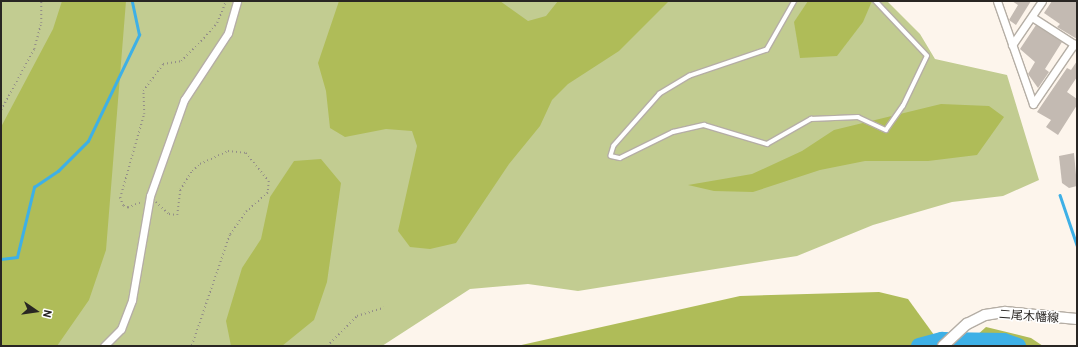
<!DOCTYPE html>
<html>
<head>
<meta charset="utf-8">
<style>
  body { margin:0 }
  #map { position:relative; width:1078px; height:347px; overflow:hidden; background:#fdf5ec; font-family:Barlow,"Noto Sans JP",sans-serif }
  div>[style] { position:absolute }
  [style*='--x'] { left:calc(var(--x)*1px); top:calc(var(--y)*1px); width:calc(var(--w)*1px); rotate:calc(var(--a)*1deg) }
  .green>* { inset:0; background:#c2cc91 }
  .forest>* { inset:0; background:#afbc58 }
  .stream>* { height:2.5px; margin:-1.25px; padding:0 1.25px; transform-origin:1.25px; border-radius:1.25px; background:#3eb0e6 }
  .river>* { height:16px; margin:-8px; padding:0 8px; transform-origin:8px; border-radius:8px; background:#3eb0e6 }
  .building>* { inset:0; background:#c3bab2 }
  .path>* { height:1.5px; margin-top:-0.75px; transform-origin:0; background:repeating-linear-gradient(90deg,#938e88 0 1px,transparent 0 4px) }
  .roads { filter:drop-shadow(1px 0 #b5aea5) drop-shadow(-1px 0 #b5aea5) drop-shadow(0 1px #b5aea5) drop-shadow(0 -1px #b5aea5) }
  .service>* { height:3.5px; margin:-1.75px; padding:0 1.75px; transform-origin:1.75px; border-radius:1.75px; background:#fff }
  .minor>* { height:7px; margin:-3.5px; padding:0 3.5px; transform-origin:3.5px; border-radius:3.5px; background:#fff }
  .secondary>* { height:10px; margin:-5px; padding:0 5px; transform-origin:5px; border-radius:5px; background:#fff }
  span { translate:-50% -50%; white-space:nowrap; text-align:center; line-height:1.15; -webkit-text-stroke:3px #fff; paint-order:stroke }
  .street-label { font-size:12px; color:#292623 }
  .frame { position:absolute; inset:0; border:2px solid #292623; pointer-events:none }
  .north { position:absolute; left:16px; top:291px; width:40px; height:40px; -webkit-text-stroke:3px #fff; paint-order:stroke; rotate:103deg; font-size:11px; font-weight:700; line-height:16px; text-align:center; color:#292623 }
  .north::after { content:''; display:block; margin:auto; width:14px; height:18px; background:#292623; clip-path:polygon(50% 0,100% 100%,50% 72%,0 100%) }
</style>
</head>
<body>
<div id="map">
  <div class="green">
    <i style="clip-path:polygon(1px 1px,887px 1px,920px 34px,935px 59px,1007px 75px,1039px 180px,1003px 196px,952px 202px,873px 225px,797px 256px,578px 291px,528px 284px,470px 289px,382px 346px,1px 346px)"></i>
  </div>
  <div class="forest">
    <i style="clip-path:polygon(62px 1px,126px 1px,106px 250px,89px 300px,57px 346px,1px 346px,1px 127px,53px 29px)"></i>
    <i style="clip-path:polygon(339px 1px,500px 1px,528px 21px,546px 16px,558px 1px,669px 1px,619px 51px,568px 84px,552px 100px,540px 126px,509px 164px,456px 243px,430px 249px,410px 247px,398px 231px,417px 146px,412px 131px,386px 129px,345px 137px,330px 128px,326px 91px,318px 63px)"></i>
    <i style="clip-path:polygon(808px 1px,872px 1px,863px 22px,837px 56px,800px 58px,794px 22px)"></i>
    <i style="clip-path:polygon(941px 104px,989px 106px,1004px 117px,977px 155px,928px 161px,865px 161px,820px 170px,753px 192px,714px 191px,688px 185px,752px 174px,802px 151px,834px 130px)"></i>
    <i style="clip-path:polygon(321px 159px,341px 183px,327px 282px,314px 320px,282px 346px,231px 346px,226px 321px,242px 268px,261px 239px,270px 197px,294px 161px)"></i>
    <i style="clip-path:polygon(879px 292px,908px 299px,942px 346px,517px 346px,740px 296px)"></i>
    <i style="clip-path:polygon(986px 327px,1031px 338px,1043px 346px,965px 346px)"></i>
  </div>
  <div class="stream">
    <i style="--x:1060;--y:195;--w:53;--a:71.2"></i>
    <i style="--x:1;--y:259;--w:16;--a:-7"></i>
    <i style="--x:17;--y:257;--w:72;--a:-76.3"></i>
    <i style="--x:34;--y:187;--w:29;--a:-34"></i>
    <i style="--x:58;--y:171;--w:42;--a:-45"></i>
    <i style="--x:88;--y:141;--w:118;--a:-64.3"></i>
    <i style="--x:139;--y:35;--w:35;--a:-102"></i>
  </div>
  <div class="river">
    <i style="--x:919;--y:346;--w:24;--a:-15"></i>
    <i style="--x:942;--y:340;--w:62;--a:0.9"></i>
    <i style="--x:1004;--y:341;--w:15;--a:20"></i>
  </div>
  <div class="building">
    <i style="clip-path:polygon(1012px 1px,1031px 1px,1016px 25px,1009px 20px,1018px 5px)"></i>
    <i style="clip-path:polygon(1052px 1px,1077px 1px,1077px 39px,1057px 27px,1060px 24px,1044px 13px)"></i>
    <i style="clip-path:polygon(1036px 25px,1062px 42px,1045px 69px,1049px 72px,1038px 88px,1028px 74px,1035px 62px,1020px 49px)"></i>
    <i style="clip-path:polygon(1077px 61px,1077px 77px,1067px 92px,1077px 99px,1077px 105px,1058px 135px,1046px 127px,1051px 120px,1037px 112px,1067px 68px,1071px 70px)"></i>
    <i style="clip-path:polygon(1074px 153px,1077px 186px,1069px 188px,1062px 183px,1059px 156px)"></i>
  </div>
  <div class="path">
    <i style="--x:1;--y:110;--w:69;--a:-61.6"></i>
    <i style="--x:34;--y:49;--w:27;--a:-75"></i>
    <i style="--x:41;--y:23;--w:22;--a:-90"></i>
    <i style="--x:156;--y:202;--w:18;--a:43"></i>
    <i style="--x:169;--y:214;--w:8;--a:7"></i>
    <i style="--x:177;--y:215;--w:25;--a:-83"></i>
    <i style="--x:180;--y:190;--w:22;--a:-58"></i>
    <i style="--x:192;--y:171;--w:11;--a:-41"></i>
    <i style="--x:200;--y:164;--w:31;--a:-25"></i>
    <i style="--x:228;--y:151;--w:18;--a:6"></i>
    <i style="--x:246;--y:153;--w:36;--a:51"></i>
    <i style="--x:269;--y:181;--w:12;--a:95"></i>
    <i style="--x:268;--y:193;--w:28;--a:139"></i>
    <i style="--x:247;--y:211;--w:29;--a:125"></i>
    <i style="--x:230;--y:235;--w:117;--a:108.9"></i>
    <i style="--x:140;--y:203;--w:13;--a:157"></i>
    <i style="--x:128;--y:208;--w:5;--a:-158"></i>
    <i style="--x:123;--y:206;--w:9;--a:-111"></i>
    <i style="--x:120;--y:198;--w:87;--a:-74.1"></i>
    <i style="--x:144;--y:114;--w:23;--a:-92"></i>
    <i style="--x:143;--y:91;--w:34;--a:-53"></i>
    <i style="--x:163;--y:64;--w:18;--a:-9"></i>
    <i style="--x:181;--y:61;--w:33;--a:-45"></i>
    <i style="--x:204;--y:38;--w:20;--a:-49"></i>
    <i style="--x:217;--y:23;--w:24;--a:-68"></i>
    <i style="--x:327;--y:346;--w:42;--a:-45"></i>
    <i style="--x:357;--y:316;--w:28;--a:-17"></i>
  </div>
  <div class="roads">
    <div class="service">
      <i style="--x:795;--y:1;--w:56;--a:119.7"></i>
      <i style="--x:767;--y:50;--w:81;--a:161.3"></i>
      <i style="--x:690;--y:76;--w:35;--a:149"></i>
      <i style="--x:660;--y:94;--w:69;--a:131.5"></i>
      <i style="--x:614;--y:146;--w:10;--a:107"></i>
      <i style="--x:611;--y:156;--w:9;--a:13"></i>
      <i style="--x:620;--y:158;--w:59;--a:-26.1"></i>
      <i style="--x:673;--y:132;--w:32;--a:-13"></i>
      <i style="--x:704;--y:125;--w:66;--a:16.8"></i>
      <i style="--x:767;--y:144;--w:51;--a:-29.6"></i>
      <i style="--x:811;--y:119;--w:47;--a:-2.4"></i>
      <i style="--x:858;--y:117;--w:31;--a:25"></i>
      <i style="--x:886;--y:130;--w:29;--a:-55"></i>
      <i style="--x:903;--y:106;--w:55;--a:-64.4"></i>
      <i style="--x:927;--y:56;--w:76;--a:-133.4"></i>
    </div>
    <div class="minor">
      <i style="--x:997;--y:1;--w:109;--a:70.7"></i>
      <i style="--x:1032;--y:17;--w:54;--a:32.8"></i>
      <i style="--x:1012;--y:45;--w:53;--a:-55.7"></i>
      <i style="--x:1033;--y:104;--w:73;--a:-55.7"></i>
      <i style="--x:104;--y:346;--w:24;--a:-45"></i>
      <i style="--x:121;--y:329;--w:31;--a:-69"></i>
      <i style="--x:132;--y:300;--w:106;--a:-80.2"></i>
      <i style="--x:150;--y:196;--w:102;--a:-70.5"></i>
      <i style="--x:184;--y:100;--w:80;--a:-56.7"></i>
      <i style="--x:228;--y:33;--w:33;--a:-74"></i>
    </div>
    <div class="secondary">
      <i style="--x:943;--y:346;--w:33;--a:-43"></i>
      <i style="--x:967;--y:324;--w:20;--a:-27"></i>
      <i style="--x:985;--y:315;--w:20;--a:-9"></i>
      <i style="--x:1005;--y:312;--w:72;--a:5.6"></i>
    </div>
  </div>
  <div class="street-label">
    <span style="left:1029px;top:316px;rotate:4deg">二尾木幡線</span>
  </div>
  <div class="frame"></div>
  <div class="north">N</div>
</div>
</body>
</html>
